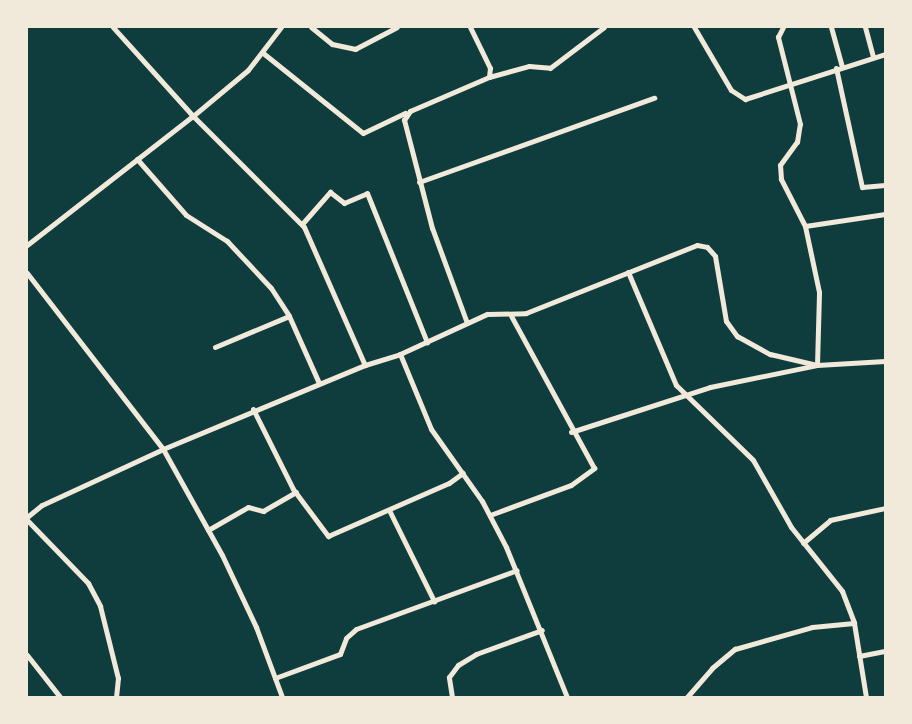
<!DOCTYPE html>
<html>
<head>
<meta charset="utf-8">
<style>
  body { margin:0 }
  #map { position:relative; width:912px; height:724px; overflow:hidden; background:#0f3d3e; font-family:Jost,sans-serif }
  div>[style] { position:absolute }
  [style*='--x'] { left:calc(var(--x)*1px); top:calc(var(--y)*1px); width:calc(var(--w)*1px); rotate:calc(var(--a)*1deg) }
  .minor>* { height:5px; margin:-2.5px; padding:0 2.5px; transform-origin:2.5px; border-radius:2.5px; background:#f1e9da }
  span { translate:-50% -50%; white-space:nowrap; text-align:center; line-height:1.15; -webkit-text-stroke:6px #f1e9da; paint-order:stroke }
  .frame { position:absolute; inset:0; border:28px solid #f1e9da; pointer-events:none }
</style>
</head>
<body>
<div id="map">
  <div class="minor">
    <i style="--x:281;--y:27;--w:54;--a:127.5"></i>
    <i style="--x:248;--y:70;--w:72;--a:140.1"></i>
    <i style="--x:193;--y:116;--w:157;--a:45"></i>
    <i style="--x:304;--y:227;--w:151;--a:66.2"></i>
    <i style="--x:365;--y:365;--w:37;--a:-17"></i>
    <i style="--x:400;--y:354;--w:81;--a:67.5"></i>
    <i style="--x:431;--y:429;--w:88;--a:54.7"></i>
    <i style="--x:482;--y:501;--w:52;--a:62.4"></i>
    <i style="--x:506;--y:547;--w:162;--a:67.9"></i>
    <i style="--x:311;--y:27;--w:27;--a:39"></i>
    <i style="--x:332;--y:44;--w:24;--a:12"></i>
    <i style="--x:355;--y:49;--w:47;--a:-27.6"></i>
    <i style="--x:694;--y:27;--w:73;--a:59.6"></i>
    <i style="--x:731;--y:90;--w:17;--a:33"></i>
    <i style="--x:745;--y:99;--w:147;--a:-17.8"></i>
    <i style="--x:831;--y:27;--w:41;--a:74.6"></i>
    <i style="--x:865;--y:27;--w:31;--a:75"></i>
    <i style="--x:263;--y:53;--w:128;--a:38.7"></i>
    <i style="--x:363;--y:133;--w:47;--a:-25.5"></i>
    <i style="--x:836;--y:68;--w:122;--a:77.7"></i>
    <i style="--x:862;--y:187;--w:23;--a:-5"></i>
    <i style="--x:489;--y:77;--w:41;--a:-15.4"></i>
    <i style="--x:529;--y:66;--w:21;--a:5"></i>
    <i style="--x:550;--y:68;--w:68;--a:-37.2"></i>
    <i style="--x:137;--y:159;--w:74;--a:48.8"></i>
    <i style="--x:186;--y:215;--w:49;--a:32.4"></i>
    <i style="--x:227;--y:241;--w:64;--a:46.9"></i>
    <i style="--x:271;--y:288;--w:33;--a:57"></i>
    <i style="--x:289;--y:316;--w:73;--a:65.9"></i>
    <i style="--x:419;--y:182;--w:250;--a:-19.7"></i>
    <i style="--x:302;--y:224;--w:43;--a:-48.8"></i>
    <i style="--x:330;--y:192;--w:18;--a:38"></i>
    <i style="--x:344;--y:203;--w:25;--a:-23"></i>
    <i style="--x:367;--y:193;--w:161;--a:68.1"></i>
    <i style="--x:805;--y:226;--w:81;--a:-8.5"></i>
    <i style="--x:27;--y:245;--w:210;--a:-37.9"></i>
    <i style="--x:193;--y:116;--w:120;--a:-132"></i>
    <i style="--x:628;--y:272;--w:123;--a:67"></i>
    <i style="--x:676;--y:385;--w:107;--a:44.2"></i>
    <i style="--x:753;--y:460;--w:77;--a:60.4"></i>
    <i style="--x:791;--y:527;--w:82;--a:51.4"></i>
    <i style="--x:842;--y:591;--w:34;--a:69"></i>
    <i style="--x:854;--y:623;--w:75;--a:80.8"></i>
    <i style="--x:27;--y:273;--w:222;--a:52.3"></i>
    <i style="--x:163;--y:449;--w:121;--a:60.9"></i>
    <i style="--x:222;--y:555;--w:80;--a:64.7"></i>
    <i style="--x:256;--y:627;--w:75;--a:69.6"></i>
    <i style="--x:467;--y:323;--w:101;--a:-110.2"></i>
    <i style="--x:432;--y:228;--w:112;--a:-104.5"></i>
    <i style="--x:404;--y:120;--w:11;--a:-56"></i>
    <i style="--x:410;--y:111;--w:86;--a:-23.3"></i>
    <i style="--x:489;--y:77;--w:9;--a:-84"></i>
    <i style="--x:490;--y:68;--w:46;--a:-116"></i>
    <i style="--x:215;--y:347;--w:80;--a:-22.7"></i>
    <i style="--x:400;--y:354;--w:96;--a:-24.7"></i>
    <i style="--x:487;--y:314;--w:39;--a:-1"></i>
    <i style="--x:526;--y:313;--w:184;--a:-21.7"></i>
    <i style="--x:697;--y:245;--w:10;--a:11"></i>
    <i style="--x:707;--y:247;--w:12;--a:48"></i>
    <i style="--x:715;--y:256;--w:66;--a:80.4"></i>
    <i style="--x:726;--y:321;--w:19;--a:54"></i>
    <i style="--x:737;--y:336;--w:38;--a:29"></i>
    <i style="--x:770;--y:354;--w:48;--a:13.2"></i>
    <i style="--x:817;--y:365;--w:68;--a:-3.4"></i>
    <i style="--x:253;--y:409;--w:89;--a:63.4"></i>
    <i style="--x:293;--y:489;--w:59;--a:53.3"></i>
    <i style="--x:328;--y:536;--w:132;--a:-23.7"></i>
    <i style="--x:449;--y:483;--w:17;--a:-36"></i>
    <i style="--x:571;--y:432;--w:146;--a:-17.9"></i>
    <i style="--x:710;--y:387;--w:109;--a:-11.6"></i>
    <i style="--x:817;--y:365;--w:73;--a:-88.4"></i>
    <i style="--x:819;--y:292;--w:67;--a:-102"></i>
    <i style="--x:805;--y:226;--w:53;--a:-117.1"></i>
    <i style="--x:781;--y:179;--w:14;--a:-94"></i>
    <i style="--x:780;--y:165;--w:29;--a:-54"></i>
    <i style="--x:797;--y:142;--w:18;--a:-81"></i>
    <i style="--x:800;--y:124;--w:90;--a:-104.2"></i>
    <i style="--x:778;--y:37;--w:11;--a:-63"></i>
    <i style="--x:389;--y:510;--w:102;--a:63.7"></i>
    <i style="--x:490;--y:515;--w:86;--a:-20.3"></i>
    <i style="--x:571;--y:485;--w:29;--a:-36"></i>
    <i style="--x:594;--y:468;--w:173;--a:-118.6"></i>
    <i style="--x:27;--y:517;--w:19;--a:-39"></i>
    <i style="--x:42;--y:505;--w:133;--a:-24.8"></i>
    <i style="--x:163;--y:449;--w:219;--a:-22.6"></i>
    <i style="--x:27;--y:520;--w:88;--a:45.9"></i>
    <i style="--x:88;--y:583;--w:26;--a:62"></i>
    <i style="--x:100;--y:606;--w:74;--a:76"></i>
    <i style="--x:118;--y:678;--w:19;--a:96"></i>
    <i style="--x:208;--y:530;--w:46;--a:-29.9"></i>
    <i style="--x:248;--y:507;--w:16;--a:15"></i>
    <i style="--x:263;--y:511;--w:38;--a:-30"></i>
    <i style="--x:803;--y:543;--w:35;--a:-40"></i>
    <i style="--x:830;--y:520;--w:56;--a:-12.3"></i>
    <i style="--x:27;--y:655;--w:53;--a:51.8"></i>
    <i style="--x:859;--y:656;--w:26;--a:-11"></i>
    <i style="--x:275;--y:678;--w:69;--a:-20.3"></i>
    <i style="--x:340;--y:654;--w:17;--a:-69"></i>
    <i style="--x:346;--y:638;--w:13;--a:-42"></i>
    <i style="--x:356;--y:629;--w:171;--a:-20.1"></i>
    <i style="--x:452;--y:697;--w:20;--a:-99"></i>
    <i style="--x:449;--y:677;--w:15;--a:-53"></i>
    <i style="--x:458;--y:665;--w:21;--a:-31"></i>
    <i style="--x:476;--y:654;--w:70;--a:-20"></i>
    <i style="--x:687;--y:697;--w:38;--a:-49"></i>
    <i style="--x:712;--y:668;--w:30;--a:-40"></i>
    <i style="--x:735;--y:649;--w:80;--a:-15.9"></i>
    <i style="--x:812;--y:627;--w:42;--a:-5.4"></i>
  </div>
  <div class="frame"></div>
</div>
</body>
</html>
